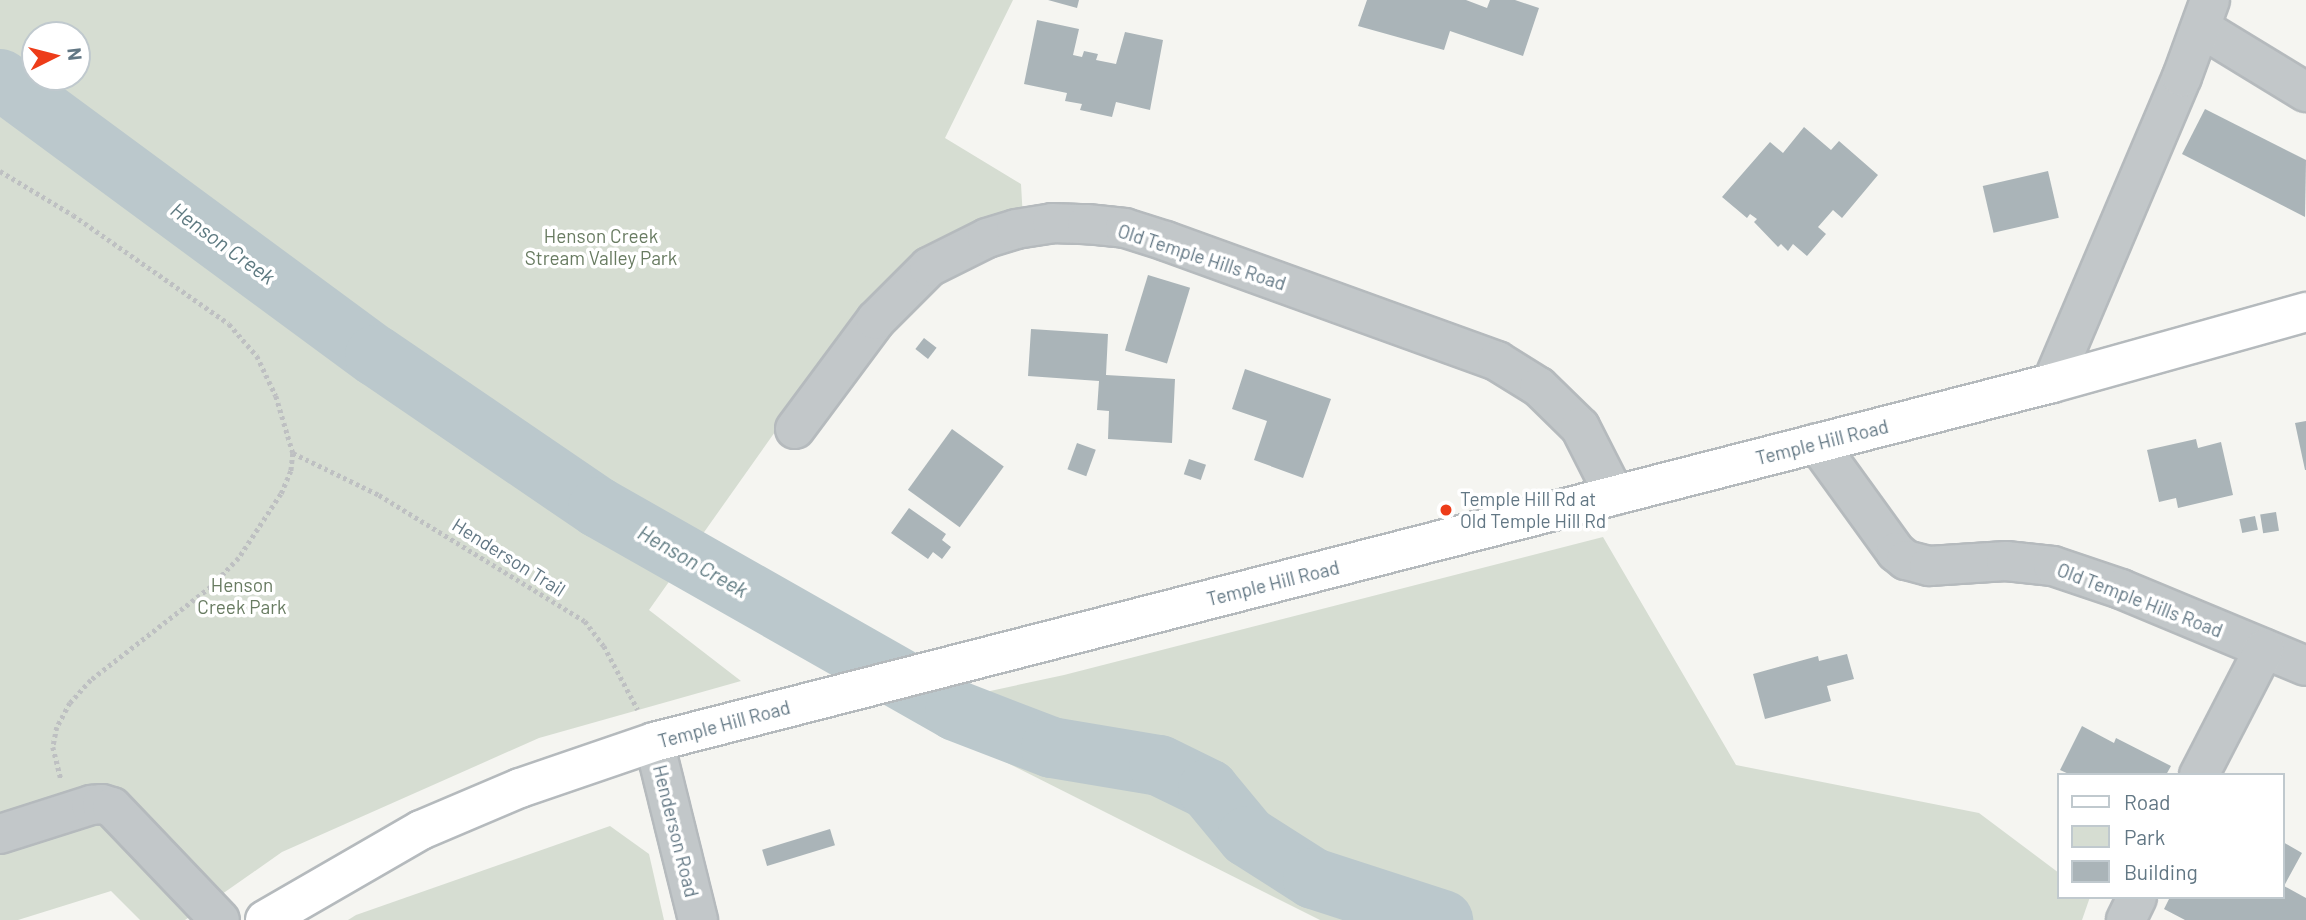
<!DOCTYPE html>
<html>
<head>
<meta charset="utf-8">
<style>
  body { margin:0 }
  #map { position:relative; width:2306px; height:920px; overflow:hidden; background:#f5f5f1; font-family:Barlow,sans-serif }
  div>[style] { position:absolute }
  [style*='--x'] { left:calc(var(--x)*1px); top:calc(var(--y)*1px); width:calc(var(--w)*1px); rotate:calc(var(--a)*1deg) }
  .green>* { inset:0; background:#d6ddd2 }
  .river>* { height:61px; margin:-30.5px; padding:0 30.5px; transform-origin:30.5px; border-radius:30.5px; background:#bbc8cc }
  .building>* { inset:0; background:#aab4b8; transform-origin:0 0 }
  .path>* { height:4.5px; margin-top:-2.25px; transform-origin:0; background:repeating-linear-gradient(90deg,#bec0c2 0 3.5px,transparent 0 7px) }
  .roads { filter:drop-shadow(2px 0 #b5babd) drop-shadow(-2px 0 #b5babd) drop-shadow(0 2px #b5babd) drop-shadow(0 -2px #b5babd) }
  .minor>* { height:38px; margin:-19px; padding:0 19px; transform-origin:19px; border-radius:19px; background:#c2c7c9 }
  .major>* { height:38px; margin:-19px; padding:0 19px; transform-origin:19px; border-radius:19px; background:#fff }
  .dots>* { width:19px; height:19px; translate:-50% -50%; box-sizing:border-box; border:4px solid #fff; border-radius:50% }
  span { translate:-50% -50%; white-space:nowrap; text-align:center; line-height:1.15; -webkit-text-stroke:7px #fff; paint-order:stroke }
  .park-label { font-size:19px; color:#687b61 }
  .street-label { font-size:19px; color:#627784 }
  .poi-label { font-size:19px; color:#627784 }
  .left { translate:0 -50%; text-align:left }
  .water-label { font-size:21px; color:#5e7a81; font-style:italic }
  .legend { position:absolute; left:2057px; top:773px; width:228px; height:126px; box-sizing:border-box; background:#fff; border:2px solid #c0c9ce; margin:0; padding:9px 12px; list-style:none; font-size:21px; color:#627784 }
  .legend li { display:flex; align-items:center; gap:14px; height:35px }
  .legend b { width:35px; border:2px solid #c0c9ce }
  .north { position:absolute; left:21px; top:21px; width:70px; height:70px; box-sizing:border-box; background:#fff; border:2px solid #c0c9ce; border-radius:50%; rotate:84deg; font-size:19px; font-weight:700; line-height:28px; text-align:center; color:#627784 }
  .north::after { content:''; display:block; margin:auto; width:24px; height:32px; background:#ed3c19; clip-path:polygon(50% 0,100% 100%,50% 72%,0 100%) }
</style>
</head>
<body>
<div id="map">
  <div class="green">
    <i style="clip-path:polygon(evenodd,0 0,1013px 0,945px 138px,1021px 184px,1023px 219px,835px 347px,649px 610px,741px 681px,539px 738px,282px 852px,185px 920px,140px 920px,111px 891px,18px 920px,0 920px,0 0,35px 35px,77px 35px,77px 77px,35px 77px,35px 35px)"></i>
    <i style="clip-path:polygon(1603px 537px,1736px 765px,1979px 813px,2059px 873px,2059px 897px,2090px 897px,2082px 920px,1320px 920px,902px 710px,1064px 675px)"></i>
    <i style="clip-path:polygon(610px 826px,649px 854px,664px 920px,348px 920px,356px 915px)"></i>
  </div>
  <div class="river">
    <i style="--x:0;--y:79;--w:466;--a:36.4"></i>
    <i style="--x:375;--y:355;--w:270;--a:34.3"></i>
    <i style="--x:598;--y:507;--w:411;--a:29.6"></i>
    <i style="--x:955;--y:710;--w:103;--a:21.1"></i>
    <i style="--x:1051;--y:747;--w:109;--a:9.5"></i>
    <i style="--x:1159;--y:765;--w:55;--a:26.1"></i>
    <i style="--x:1208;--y:789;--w:61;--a:50.3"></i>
    <i style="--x:1247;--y:836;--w:78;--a:32.5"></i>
    <i style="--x:1313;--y:878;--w:136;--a:18"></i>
  </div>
  <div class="building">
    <i style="clip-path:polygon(1048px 0,1079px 0,1077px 8px)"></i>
    <i style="clip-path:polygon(1367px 0,1466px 0,1487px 8px,1490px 0,1515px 0,1539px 8px,1523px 56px,1450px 31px,1444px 50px,1358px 26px)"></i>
    <i style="clip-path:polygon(1037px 20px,1079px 29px,1073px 55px,1082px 57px,1084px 51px,1098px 54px,1096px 60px,1116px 64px,1125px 32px,1163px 40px,1150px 110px,1116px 102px,1112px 117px,1080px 110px,1082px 104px,1065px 101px,1067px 93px,1024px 84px)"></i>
    <i style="clip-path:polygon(2205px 109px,2306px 160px,2305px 217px,2182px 154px)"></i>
    <i style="clip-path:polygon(1804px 127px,1831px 150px,1839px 141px,1878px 175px,1842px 218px,1833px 210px,1818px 227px,1826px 234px,1807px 256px,1793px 244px,1788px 251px,1781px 244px,1778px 247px,1754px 222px,1757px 219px,1750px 214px,1747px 218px,1722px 197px,1770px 142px,1783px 153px)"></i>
    <i style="left:2048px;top:171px;width:48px;height:67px;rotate:77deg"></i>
    <i style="left:1148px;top:275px;width:44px;height:79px;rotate:17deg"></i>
    <i style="clip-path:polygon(1031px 329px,1108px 334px,1106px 375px,1175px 379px,1172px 443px,1108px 439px,1109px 411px,1097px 410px,1099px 381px,1028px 376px)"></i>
    <i style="left:924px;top:338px;width:16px;height:14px;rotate:38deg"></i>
    <i style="clip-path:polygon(1245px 369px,1331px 399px,1303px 478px,1254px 460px,1267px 421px,1232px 409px)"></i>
    <i style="clip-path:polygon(2306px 421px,2306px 470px,2305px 470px,2295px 423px)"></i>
    <i style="left:952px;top:429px;width:64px;height:75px;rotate:36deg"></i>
    <i style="clip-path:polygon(2196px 439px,2198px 448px,2221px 442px,2233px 495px,2178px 508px,2176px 498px,2159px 502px,2147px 450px)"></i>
    <i style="left:1077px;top:443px;width:20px;height:28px;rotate:20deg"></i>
    <i style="left:1189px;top:459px;width:18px;height:16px;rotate:19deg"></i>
    <i style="clip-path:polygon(909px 508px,946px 534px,942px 540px,951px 547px,942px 559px,933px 552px,928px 559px,891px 533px)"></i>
    <i style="left:2276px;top:512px;width:19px;height:16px;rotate:81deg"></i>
    <i style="left:2255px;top:516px;width:14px;height:16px;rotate:78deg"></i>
    <i style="clip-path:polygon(1847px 654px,1854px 679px,1827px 686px,1831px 701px,1765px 719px,1753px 674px,1818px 656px,1819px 661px)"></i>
    <i style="clip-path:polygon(2082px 726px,2114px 743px,2116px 738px,2171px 766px,2166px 775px,2071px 775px,2060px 770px)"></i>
    <i style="left:830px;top:829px;width:17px;height:71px;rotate:73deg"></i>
    <i style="clip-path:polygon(2283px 842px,2302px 853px,2284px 886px,2306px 898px,2306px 920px,2185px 920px,2164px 909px,2170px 897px,2283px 897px)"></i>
  </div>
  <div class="path">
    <i style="--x:0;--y:171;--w:85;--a:31.1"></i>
    <i style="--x:73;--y:215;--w:190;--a:34.9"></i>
    <i style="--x:229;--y:324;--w:43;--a:48.8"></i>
    <i style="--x:257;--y:356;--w:44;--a:64.6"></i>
    <i style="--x:276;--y:396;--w:59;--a:73.4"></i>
    <i style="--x:293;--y:453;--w:18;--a:96"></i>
    <i style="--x:291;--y:471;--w:25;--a:113"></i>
    <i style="--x:281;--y:494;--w:77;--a:123.3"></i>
    <i style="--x:239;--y:558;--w:40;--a:134"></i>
    <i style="--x:211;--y:587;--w:152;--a:142.2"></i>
    <i style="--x:91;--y:680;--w:31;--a:132"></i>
    <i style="--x:70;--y:703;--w:27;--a:118"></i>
    <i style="--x:57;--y:727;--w:20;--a:101"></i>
    <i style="--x:53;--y:747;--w:33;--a:76"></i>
    <i style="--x:293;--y:453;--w:96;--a:26"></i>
    <i style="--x:379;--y:495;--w:241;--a:31.5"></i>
    <i style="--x:585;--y:621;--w:31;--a:53"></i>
    <i style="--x:604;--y:646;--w:72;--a:62"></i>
  </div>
  <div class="roads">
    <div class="minor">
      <i style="--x:2201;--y:28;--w:123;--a:31.4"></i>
      <i style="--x:2052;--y:383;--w:332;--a:-67"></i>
      <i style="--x:2182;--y:77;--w:82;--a:-70"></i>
      <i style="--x:795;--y:429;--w:136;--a:-53.4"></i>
      <i style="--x:876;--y:320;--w:75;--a:-45"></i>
      <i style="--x:929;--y:267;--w:65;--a:-26.6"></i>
      <i style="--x:987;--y:238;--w:30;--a:-17"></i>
      <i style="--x:1016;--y:229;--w:36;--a:-9"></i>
      <i style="--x:1052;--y:223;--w:35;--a:2"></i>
      <i style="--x:1087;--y:224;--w:38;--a:6"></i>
      <i style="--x:1125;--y:228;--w:43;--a:17.6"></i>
      <i style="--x:1166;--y:241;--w:352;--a:19.9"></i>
      <i style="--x:1497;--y:361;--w:49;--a:31.8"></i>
      <i style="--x:1539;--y:387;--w:57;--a:44.3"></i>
      <i style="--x:1580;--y:427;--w:77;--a:63.1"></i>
      <i style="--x:1817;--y:443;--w:135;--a:54.1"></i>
      <i style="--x:1896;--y:552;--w:13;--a:39"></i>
      <i style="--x:1906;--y:560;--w:24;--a:15"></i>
      <i style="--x:1929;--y:566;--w:77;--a:-3.7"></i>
      <i style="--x:2006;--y:561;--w:47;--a:6.1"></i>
      <i style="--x:2053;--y:566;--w:72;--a:18.7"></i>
      <i style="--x:2121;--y:589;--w:200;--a:22.6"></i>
      <i style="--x:654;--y:742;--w:183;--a:76.1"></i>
      <i style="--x:2199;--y:775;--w:142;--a:-62.7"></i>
      <i style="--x:0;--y:834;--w:96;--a:-17.7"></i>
      <i style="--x:91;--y:805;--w:11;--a:-5"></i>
      <i style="--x:102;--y:804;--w:10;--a:17"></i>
      <i style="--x:112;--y:807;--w:156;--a:46.3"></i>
      <i style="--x:2126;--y:920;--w:25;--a:-64"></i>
    </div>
    <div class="major">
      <i style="--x:265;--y:920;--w:180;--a:-30"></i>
      <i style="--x:421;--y:830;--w:108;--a:-23"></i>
      <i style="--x:520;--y:788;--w:142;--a:-18.9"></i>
      <i style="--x:654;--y:742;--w:1443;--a:-14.4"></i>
      <i style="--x:2052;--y:383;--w:264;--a:-15.6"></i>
    </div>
  </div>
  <div class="dots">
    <i style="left:1446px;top:510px;background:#ed3c19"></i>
  </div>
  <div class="park-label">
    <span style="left:601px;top:247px">Henson Creek<br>Stream Valley Park</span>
    <span style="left:242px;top:596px">Henson<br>Creek Park</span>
  </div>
  <div class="street-label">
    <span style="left:1202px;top:257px;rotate:18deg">Old Temple Hills Road</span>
    <span style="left:1822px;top:442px;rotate:-14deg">Temple Hill Road</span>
    <span style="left:509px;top:557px;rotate:32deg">Henderson Trail</span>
    <span style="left:1273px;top:583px;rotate:-14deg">Temple Hill Road</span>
    <span style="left:2140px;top:600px;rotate:21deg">Old Temple Hills Road</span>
    <span style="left:724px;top:724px;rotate:-15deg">Temple Hill Road</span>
    <span style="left:676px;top:831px;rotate:76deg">Henderson Road</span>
  </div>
  <div class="poi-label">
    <span class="left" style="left:1460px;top:510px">Temple Hill Rd at<br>Old Temple Hill Rd</span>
  </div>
  <div class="water-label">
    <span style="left:223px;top:243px;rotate:36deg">Henson Creek</span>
    <span style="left:693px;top:561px;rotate:30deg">Henson Creek</span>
  </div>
  <ul class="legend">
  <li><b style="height:9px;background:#fff"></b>Road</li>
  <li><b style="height:19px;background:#d6ddd2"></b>Park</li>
  <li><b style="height:19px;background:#aab4b8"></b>Building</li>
  </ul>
  <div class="north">N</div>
</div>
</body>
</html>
